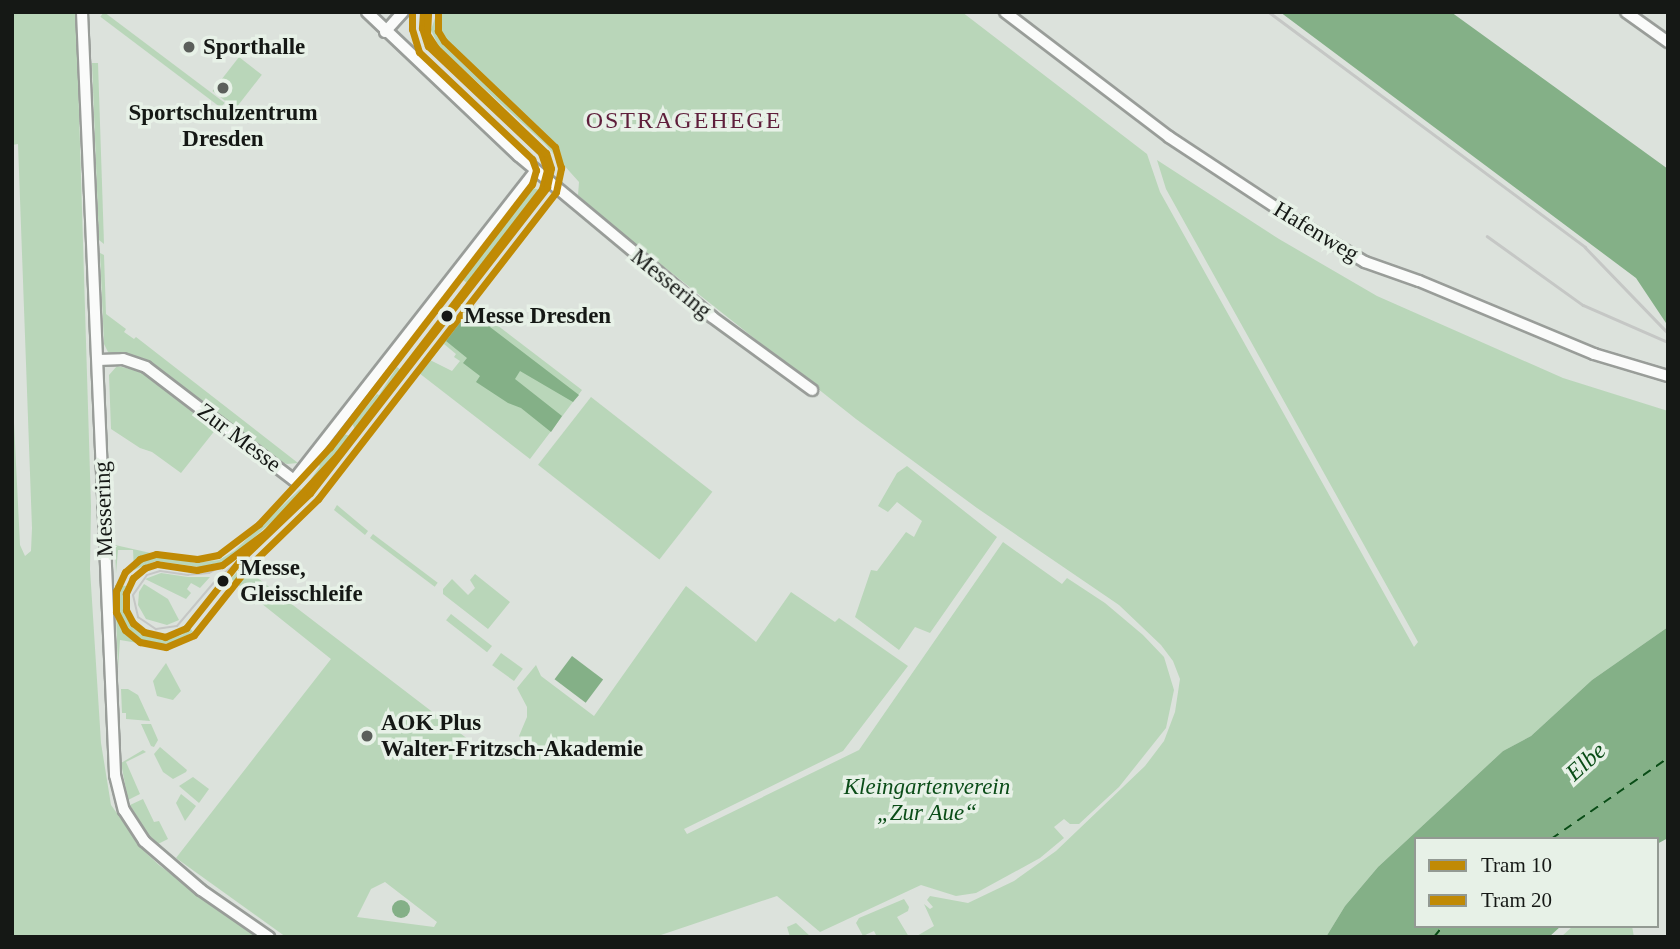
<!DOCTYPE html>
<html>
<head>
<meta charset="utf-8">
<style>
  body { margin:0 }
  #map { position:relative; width:1680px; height:949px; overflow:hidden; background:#dce2dc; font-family:Georgia,serif }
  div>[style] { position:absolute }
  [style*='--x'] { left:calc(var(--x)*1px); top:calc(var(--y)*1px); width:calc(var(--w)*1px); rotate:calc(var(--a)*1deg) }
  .green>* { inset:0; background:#b9d6b9; transform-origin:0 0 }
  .water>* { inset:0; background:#84b087; transform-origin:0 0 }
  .round { border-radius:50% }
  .ferry>* { height:2px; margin-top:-1px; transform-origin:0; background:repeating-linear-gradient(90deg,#094c16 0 9px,transparent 0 16px) }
  .roads { filter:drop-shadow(2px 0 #999d99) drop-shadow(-2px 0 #999d99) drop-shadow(0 2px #999d99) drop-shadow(0 -2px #999d99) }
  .minor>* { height:10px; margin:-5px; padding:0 5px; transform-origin:5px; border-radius:5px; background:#fafbfa }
  .tram>* { height:2px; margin:-1px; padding:0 1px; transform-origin:1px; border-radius:1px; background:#c5c7c5 }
  .rail>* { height:2.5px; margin:-1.25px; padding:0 1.25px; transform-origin:1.25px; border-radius:1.25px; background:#c5c7c5 }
  .tram-1>* { height:7px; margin:-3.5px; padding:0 3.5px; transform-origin:3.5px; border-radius:3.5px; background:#c08a05 }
  .tram-2>* { height:7px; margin:-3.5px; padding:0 3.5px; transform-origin:3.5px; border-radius:3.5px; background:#c08a05 }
  .dots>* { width:19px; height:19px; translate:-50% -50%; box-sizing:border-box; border:4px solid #e7f1e7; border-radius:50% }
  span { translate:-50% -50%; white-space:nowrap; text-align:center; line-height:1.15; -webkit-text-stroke:7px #e7f1e7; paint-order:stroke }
  .poi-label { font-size:23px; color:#151815; font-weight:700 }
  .left { translate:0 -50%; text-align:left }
  .street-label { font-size:23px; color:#151815 }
  .stop-label { font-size:23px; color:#151815; font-weight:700 }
  .park-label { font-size:23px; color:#0b4d18; font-style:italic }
  .neighbourhood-label { font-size:24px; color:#5f1e3b; letter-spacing:2px }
  .water-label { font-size:24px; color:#094c16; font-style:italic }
  .frame { position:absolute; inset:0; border:14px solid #151815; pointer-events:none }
  .legend { position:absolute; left:1414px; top:837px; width:245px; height:91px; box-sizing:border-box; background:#e7f1e7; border:2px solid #939a93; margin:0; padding:9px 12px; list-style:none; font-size:21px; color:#151815 }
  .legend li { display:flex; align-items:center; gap:14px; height:35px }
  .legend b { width:35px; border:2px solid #939a93 }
</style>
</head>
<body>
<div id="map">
  <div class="green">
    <i style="clip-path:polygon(12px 12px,76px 12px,91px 506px,90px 569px,101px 743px,111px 805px,145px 852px,159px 865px,256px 937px,12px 937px,12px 382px,20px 545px,25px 556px,31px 551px,32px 528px,18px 144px,12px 145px)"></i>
    <i style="left:104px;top:12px;width:151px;height:6px;rotate:37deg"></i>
    <i style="clip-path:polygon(437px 12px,962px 12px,1147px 154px,1160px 192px,1414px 647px,1418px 642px,1166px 189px,1157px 160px,1279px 239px,1377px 296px,1563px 378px,1668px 411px,1668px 627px,1592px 680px,1531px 736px,1503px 751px,1378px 867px,1345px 906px,1326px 937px,915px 937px,934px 926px,924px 904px,930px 909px,933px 907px,927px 900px,930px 896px,968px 903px,1014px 881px,1056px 851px,1145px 766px,1164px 741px,1175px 712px,1180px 679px,1173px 661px,1161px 645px,1119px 605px,977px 508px,856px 419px,610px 224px,578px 195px,579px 182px,544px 143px,439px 47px,431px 30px)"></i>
    <i style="left:239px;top:57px;width:29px;height:43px;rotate:38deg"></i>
    <i style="clip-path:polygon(92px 63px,98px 63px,104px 244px,99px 240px)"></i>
    <i style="clip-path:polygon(530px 187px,539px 190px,467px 283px,458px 276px)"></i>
    <i style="clip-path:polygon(100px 253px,104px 255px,106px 314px,126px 329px,124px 332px,134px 339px,136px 337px,298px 463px,287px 464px,274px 459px,146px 362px,108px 352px,104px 344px)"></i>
    <i style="clip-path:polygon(evenodd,472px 306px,582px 390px,530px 459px,419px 373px,472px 306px,444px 344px,456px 354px,454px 357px,460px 361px,452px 371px,430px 360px,444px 344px)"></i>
    <i style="clip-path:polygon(117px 366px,140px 371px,216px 429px,181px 473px,152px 452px,140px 448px,111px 429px,109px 375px)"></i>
    <i style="clip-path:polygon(397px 367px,401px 370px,355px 429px,349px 418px,352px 414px,357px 418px,377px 394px,379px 395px)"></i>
    <i style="left:591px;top:397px;width:154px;height:86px;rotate:38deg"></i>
    <i style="clip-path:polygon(338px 432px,350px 436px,313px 481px,311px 479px,320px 466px,315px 462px)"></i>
    <i style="clip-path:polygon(907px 466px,997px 537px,930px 633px,915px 627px,899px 650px,855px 617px,871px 570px,877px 571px,906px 532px,914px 537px,922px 521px,897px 502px,888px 512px,878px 506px,897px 473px)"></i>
    <i style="clip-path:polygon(300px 489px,303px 491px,283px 512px,227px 561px,200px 567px,156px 561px,134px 570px,133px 550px,118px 550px,116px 574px,115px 545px,195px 563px,219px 560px,234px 551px)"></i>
    <i style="clip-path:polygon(337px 505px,368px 531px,365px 535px,334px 510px)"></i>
    <i style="left:373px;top:534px;width:81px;height:5px;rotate:37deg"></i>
    <i style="clip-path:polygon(evenodd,1003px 542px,1062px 584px,1067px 578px,1105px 603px,1143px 635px,1164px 657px,1174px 690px,1166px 728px,1119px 787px,1079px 824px,1070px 824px,1064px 819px,1054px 827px,1064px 838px,1040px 858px,976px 893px,956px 896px,921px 885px,820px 932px,777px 896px,655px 937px,286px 937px,176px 858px,331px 659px,231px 579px,242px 566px,486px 753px,496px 741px,521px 748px,525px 743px,519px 736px,527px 717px,527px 707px,517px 688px,536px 665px,541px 676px,594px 716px,686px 586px,756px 642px,791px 592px,835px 622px,839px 618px,908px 666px,843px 751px,684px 829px,687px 834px,859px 750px,1003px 542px,385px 882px,437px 922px,434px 927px,357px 917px,371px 889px,385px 882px)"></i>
    <i style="clip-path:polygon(161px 573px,188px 577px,210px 577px,200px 588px,191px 583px,187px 589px,191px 593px,186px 599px,145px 579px)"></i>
    <i style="clip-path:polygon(475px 574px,510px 602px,488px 629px,443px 594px,443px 589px,452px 579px,468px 595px,475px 588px,470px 580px)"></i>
    <i style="clip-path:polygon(144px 584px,168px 599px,179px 620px,167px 625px,146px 619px,138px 605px,139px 592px)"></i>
    <i style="clip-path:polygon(115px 585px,126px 586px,123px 599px,126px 616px,141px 634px,164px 640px,182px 635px,190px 628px,193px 632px,171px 643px,150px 645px,120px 640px,118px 669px)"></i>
    <i style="left:451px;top:614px;width:52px;height:8px;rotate:38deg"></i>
    <i style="left:501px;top:653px;width:27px;height:15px;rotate:36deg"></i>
    <i style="clip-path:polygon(166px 663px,181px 691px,173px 700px,157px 696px,153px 681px)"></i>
    <i style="clip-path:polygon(121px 689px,128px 689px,138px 695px,150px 721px,126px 719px,126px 713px,122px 713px)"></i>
    <i style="clip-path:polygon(141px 724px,151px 724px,158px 740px,154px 747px,151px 746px)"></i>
    <i style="clip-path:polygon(160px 747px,187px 770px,186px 772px,173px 779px,163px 772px,154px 754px)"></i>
    <i style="clip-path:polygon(143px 750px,146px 752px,126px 762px,140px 794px,128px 800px,121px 763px)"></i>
    <i style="clip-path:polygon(193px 777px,209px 789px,199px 803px,179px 786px)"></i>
    <i style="clip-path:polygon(181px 794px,196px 806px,185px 821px,176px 803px)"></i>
    <i style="clip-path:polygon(143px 799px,154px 822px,159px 821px,168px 839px,158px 844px,145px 831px,130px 805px)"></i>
    <i style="clip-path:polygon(904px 899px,909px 907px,908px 911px,897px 917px,909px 937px,877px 937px,874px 931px,863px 936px,856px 923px,859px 918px)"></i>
    <i style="clip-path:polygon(796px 923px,811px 937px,790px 937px,787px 927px)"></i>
    <i style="clip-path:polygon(1573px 926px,1632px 926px,1634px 937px,1561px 937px)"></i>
  </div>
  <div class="water">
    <i style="clip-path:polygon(1280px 12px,1451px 12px,1668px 169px,1668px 326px,1636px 278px)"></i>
    <i style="clip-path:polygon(469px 311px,579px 395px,573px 402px,520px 371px,515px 379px,562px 416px,551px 432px,521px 408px,508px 403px,476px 382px,480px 376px,463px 363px,467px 358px,446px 341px)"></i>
    <i style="clip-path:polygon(1668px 627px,1668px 838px,1657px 844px,1657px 839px,1416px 839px,1416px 926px,1561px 926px,1549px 937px,1326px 937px,1345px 906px,1378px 867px,1503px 751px,1531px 736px,1592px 680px)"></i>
    <i style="left:572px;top:656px;width:39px;height:29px;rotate:37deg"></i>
    <i class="round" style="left:392px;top:900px;width:18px;height:18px"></i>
  </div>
  <div class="ferry">
    <i style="--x:1551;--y:839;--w:142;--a:-34.7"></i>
    <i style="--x:1434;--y:937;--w:14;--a:-51"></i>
  </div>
  <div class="roads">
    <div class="minor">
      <i style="--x:82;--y:12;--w:764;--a:87.52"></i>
      <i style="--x:115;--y:775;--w:36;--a:76"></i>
      <i style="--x:124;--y:810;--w:37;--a:57"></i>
      <i style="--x:144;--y:841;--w:75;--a:40.7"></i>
      <i style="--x:201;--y:890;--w:83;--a:34.7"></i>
      <i style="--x:367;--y:12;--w:209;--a:43.5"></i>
      <i style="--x:519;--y:156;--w:251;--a:39.8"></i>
      <i style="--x:712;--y:317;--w:124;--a:36.1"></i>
      <i style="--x:1005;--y:12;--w:206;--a:37.3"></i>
      <i style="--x:1169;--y:137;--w:151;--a:33.4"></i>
      <i style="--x:1295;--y:220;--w:82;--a:31"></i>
      <i style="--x:1365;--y:262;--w:57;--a:19.4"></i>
      <i style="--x:1419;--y:281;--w:190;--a:22.6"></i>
      <i style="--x:1594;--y:354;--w:77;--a:16.6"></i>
      <i style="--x:1626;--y:12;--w:52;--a:35.5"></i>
      <i style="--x:385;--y:32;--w:27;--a:-48"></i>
      <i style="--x:98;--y:360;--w:25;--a:-2"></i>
      <i style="--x:123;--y:359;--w:24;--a:19"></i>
      <i style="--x:146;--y:367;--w:186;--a:37.4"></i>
      <i style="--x:294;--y:480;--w:393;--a:-52"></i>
    </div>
  </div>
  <div class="tram">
    <i style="--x:237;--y:557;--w:32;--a:150"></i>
    <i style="--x:209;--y:573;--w:21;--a:175"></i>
    <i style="--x:188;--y:575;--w:28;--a:-172"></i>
    <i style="--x:160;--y:571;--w:14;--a:163"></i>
    <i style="--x:147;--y:575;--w:24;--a:125"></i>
    <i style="--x:133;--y:595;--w:23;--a:77"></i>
    <i style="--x:138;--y:617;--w:22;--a:34"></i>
    <i style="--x:156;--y:629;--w:21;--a:-8"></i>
    <i style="--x:177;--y:626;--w:60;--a:-49.7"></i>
    <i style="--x:216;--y:580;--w:31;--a:-40"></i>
  </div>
  <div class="rail">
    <i style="--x:1269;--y:12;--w:394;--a:36.6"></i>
    <i style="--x:1585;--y:247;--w:120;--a:46"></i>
    <i style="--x:1487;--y:236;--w:118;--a:35.7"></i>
    <i style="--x:1583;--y:305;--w:93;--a:23.5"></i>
  </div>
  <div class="tram-1">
    <i style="--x:423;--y:12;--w:16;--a:94"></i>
    <i style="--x:422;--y:28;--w:19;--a:72"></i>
    <i style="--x:428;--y:46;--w:156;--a:43.4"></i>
    <i style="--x:541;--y:153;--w:18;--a:71"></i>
    <i style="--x:547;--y:170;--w:20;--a:105"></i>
    <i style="--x:542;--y:189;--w:334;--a:127.6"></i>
    <i style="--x:338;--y:454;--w:106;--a:132.7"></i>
    <i style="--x:266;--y:532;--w:55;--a:143.1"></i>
    <i style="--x:222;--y:565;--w:25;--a:169"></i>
    <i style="--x:197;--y:570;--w:40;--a:-171.5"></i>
    <i style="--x:157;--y:564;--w:13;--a:162"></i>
    <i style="--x:145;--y:568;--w:16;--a:140"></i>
    <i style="--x:133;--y:578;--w:17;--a:115"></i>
    <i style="--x:126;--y:593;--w:17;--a:90"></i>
    <i style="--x:126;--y:610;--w:15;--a:62"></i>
    <i style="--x:133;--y:623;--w:14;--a:39"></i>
    <i style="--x:144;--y:632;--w:22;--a:13"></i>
    <i style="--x:165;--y:637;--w:23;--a:-23"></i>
    <i style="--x:186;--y:628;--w:87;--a:-51.5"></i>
    <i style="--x:240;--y:560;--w:97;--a:-43.7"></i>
    <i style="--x:310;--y:493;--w:387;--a:-52.2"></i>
    <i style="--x:547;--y:187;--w:19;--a:-78"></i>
    <i style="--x:551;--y:168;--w:16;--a:-108"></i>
    <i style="--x:546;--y:153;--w:152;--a:-136.3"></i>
    <i style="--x:436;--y:48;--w:17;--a:-123"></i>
    <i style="--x:427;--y:34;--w:22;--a:-87"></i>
  </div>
  <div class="tram-2">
    <i style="--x:412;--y:12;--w:17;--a:90"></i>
    <i style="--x:412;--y:29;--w:24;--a:73"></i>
    <i style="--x:419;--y:52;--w:156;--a:43.4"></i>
    <i style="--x:532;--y:159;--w:12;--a:70"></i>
    <i style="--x:536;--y:170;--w:15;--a:106"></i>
    <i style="--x:532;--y:184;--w:332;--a:127.5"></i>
    <i style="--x:330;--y:447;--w:105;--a:132.7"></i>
    <i style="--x:259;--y:524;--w:51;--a:142.9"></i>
    <i style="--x:218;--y:555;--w:21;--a:169"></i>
    <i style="--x:197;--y:559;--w:41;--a:-173"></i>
    <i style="--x:156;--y:554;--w:17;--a:163"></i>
    <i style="--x:140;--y:559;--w:20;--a:139"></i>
    <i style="--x:125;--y:572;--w:21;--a:115"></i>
    <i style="--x:116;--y:591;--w:21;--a:90"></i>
    <i style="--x:116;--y:612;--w:20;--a:63"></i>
    <i style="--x:125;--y:630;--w:19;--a:39"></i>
    <i style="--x:140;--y:642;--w:26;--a:11"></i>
    <i style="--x:166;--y:647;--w:30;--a:-23"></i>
    <i style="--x:194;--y:635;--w:87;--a:-51.5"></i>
    <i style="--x:248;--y:567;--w:98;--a:-44.2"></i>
    <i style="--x:318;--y:499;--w:388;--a:-52.2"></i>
    <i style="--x:556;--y:192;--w:25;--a:-78"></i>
    <i style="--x:561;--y:168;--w:22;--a:-106"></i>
    <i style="--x:555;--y:147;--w:153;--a:-136.3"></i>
    <i style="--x:444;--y:41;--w:12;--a:-121"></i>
    <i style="--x:438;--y:31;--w:19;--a:-90"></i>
  </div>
  <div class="dots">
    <i style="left:189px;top:47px;background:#5b5f5b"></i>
    <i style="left:223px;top:88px;background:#5b5f5b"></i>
    <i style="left:447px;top:316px;background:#151815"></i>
    <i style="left:223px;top:581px;background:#151815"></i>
    <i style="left:367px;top:736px;background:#5b5f5b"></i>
  </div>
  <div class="poi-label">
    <span class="left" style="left:203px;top:47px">Sporthalle</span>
    <span style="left:223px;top:126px">Sportschulzentrum<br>Dresden</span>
    <span class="left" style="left:381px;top:736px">AOK Plus<br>Walter-Fritzsch-Akademie</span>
  </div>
  <div class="street-label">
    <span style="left:1316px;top:232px;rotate:31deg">Hafenweg</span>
    <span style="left:671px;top:284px;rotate:39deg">Messering</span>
    <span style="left:239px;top:438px;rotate:37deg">Zur Messe</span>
    <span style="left:104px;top:509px;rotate:-92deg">Messering</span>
  </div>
  <div class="stop-label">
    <span class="left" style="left:464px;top:316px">Messe Dresden</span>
    <span class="left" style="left:240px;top:581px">Messe,<br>Gleisschleife</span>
  </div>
  <div class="park-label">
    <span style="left:927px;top:800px">Kleingartenverein<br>„Zur Aue“</span>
  </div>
  <div class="neighbourhood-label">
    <span style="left:684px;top:121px">OSTRAGEHEGE</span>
  </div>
  <div class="water-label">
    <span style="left:1586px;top:762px;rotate:-42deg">Elbe</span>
  </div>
  <div class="frame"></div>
  <ul class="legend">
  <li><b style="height:9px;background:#c08a05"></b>Tram 10</li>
  <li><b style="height:9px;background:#c08a05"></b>Tram 20</li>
  </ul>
</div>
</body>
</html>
